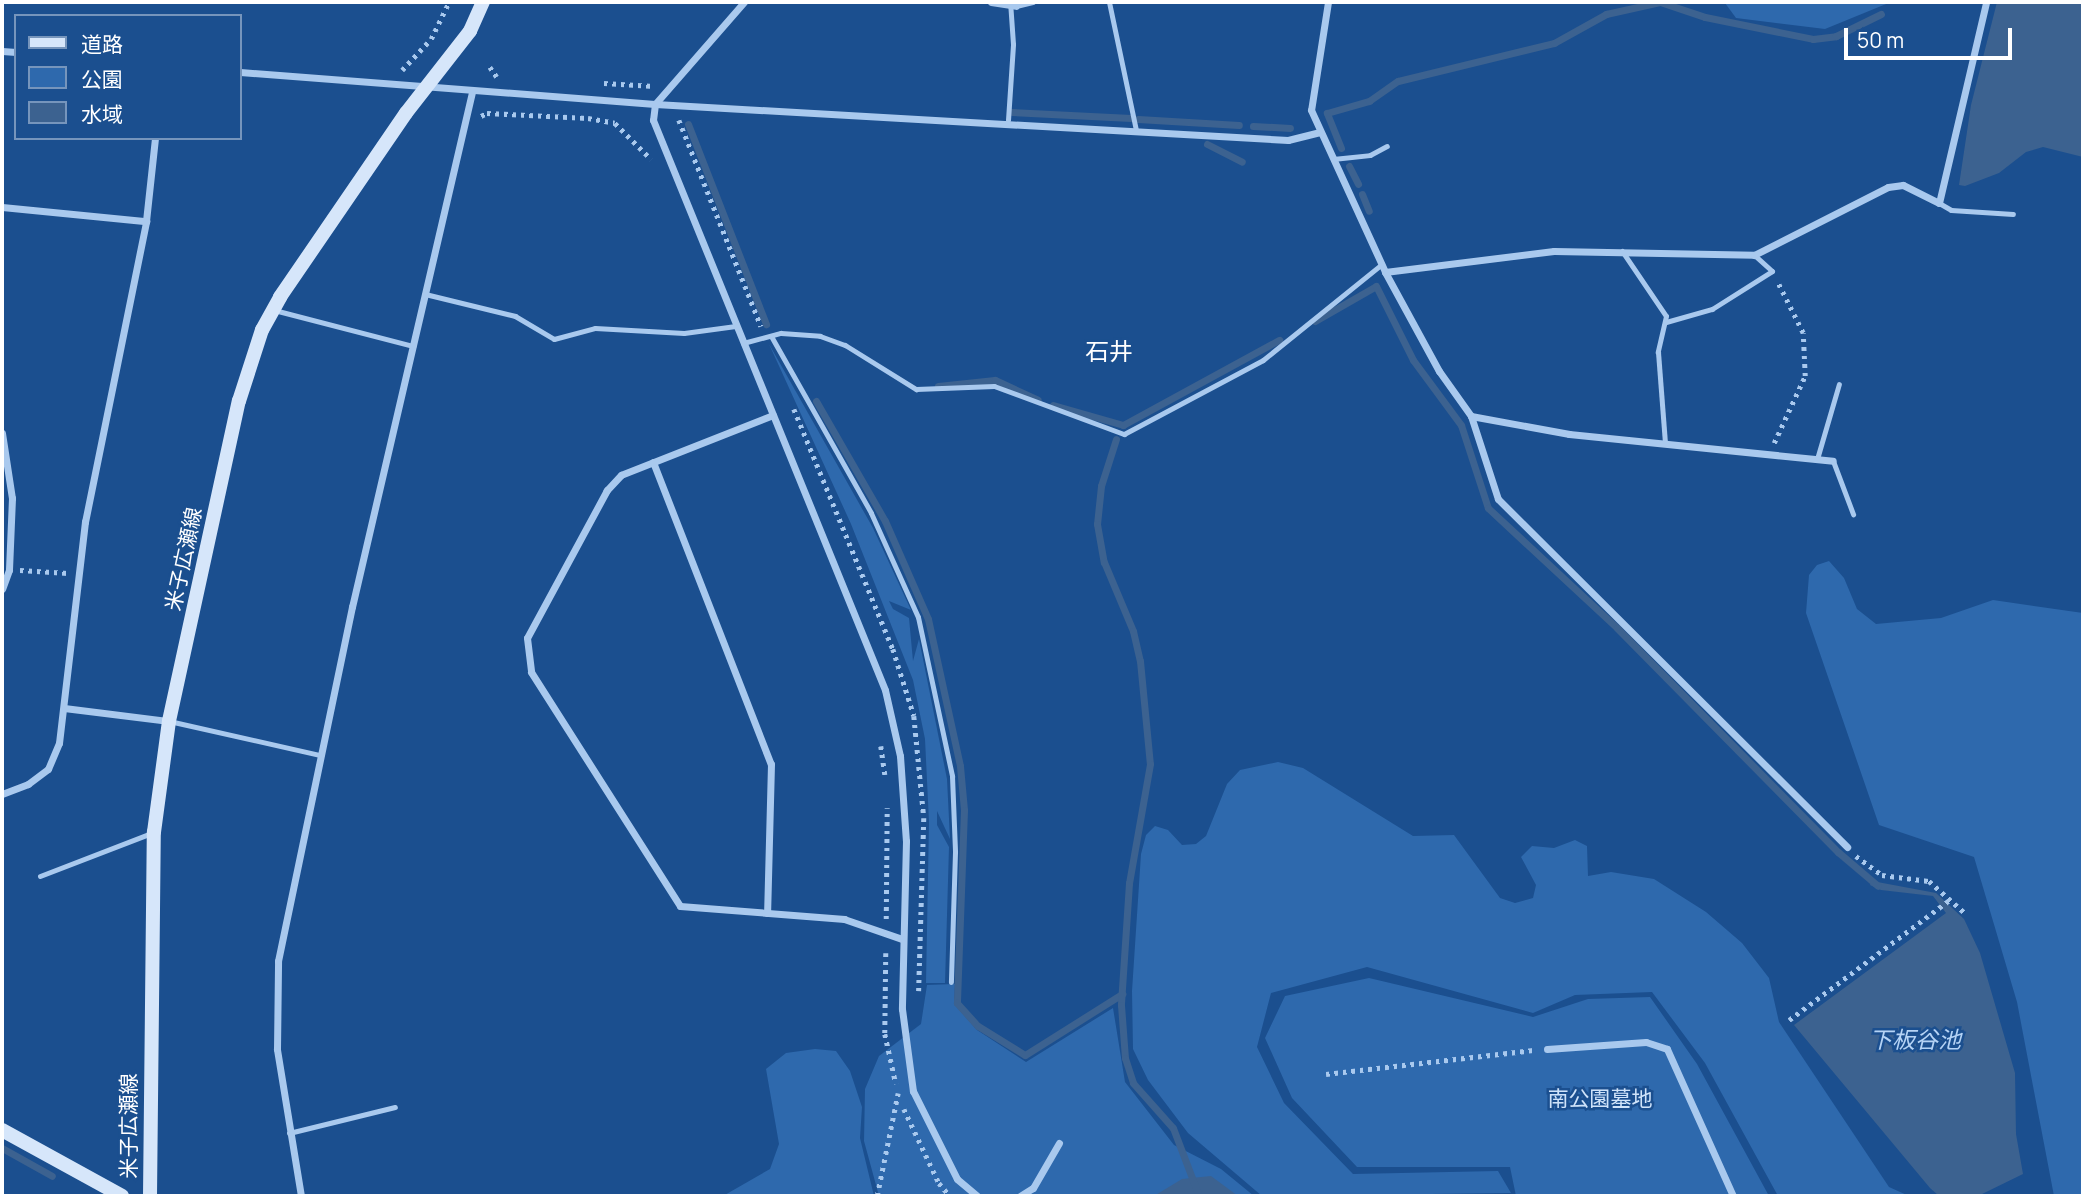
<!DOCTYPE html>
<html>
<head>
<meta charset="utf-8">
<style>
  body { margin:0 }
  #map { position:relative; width:2085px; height:1198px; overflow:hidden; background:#1b4f8f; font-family:Manrope,"Noto Sans JP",sans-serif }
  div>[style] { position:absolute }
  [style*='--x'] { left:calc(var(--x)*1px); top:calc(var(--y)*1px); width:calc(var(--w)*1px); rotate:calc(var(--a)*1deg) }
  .green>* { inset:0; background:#2e69ad }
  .water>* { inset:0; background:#3c6290 }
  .stream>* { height:7px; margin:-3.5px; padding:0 3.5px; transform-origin:3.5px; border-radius:3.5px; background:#3c6290 }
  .path>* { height:4.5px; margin-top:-2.25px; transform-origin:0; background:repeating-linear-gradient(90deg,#a9c9ee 0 3.5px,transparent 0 8.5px) }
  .lane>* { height:5px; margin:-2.5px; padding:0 2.5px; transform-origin:2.5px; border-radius:2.5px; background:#a9c9ee }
  .street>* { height:7px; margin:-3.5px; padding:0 3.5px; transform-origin:3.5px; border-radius:3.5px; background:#a9c9ee }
  .secondary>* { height:14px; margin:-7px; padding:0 7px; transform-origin:7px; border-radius:7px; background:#d6e6fa }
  span { translate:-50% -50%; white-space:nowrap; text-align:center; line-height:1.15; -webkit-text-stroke:5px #1b4f8f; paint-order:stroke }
  .street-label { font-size:21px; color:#fff }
  .park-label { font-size:21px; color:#cfe3fa }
  .water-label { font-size:23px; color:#b5d3f5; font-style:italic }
  .quarter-label { font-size:24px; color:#fff }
  .frame { position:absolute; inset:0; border:4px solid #fff; pointer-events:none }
  .legend { position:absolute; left:14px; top:14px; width:228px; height:126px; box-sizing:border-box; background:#1b4f8f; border:2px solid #7695bc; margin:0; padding:9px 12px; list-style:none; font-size:21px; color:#fff }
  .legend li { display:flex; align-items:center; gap:14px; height:35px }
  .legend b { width:35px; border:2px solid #7695bc }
  .scale { position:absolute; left:1844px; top:28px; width:168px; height:32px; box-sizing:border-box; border:4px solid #fff; border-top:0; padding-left:9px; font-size:21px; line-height:24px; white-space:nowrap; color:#fff; -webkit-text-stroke:5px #1b4f8f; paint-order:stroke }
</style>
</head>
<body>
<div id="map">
  <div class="green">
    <i style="clip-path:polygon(1891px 2px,1825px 29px,1736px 18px,1725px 3px)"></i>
    <i style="clip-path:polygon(769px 344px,873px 528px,911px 610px,889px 601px,893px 609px,909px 618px,913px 661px,919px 639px,947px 779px,950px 839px,937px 811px,937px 825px,949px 847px,945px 983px,926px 983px,929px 822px,925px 739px,913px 680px,851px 524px)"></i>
    <i style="clip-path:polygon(1829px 561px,1844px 578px,1857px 609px,1876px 624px,1941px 618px,1993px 600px,2083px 613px,2083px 1196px,2054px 1196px,2017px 1002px,1974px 857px,1879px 825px,1806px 613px,1809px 575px,1817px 565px)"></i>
    <i style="clip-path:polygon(1278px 762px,1303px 768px,1413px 836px,1454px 835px,1500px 898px,1515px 903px,1533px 898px,1536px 885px,1521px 857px,1532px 846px,1554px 848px,1575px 840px,1587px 846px,1588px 876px,1611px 872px,1654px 879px,1706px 912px,1742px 943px,1769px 978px,1779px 1022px,1889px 1187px,1909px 1196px,1778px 1196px,1705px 1063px,1652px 992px,1575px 995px,1533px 1013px,1367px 967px,1271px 993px,1257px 1047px,1284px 1103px,1353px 1174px,1498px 1171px,1511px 1193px,1262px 1196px,1188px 1133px,1148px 1080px,1133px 1049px,1132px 991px,1141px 854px,1146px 835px,1155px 826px,1168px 830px,1182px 845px,1196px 844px,1206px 836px,1227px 784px,1240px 770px)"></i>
    <i style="clip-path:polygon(1369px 978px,1533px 1017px,1588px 999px,1650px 997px,1697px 1064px,1769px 1196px,1516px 1196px,1510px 1167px,1357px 1167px,1292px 1098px,1265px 1038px,1285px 996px)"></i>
    <i style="clip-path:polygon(955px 984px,954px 1004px,977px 1030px,1026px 1062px,1113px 1008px,1125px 1082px,1174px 1145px,1221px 1169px,1254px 1196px,879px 1196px,864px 1141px,865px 1089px,879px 1056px,921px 1024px,927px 985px)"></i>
    <i style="clip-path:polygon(815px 1049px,836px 1051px,850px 1071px,862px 1107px,860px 1138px,874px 1196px,723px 1196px,770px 1169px,779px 1144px,766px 1069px,786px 1053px)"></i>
  </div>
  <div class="water">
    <i style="clip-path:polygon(1997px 2px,2083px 2px,2083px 157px,2043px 147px,2026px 152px,1999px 173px,1965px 186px,1959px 185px,1971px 105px)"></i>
    <i style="clip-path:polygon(1872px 881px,1936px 893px,1964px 919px,1980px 953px,2015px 1073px,2016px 1134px,2023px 1174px,1978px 1196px,1939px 1196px,1930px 1188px,1794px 1025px,1946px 913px,1933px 896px,1881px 890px,1870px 885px)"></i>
    <i style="clip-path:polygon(1211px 1176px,1238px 1196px,1154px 1196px,1182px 1179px)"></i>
  </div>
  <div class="stream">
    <i style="--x:1012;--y:112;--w:119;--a:2.9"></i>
    <i style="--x:1138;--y:119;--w:101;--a:3.4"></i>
    <i style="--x:688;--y:124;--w:215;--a:68.7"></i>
    <i style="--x:1253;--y:126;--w:37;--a:3"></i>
    <i style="--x:1207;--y:144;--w:39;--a:27"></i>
    <i style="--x:1341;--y:148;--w:38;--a:-112"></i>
    <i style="--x:1327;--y:113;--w:44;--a:-15.9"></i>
    <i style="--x:1369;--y:101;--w:35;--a:-35"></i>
    <i style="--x:1398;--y:81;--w:161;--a:-13.7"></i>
    <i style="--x:1554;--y:43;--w:60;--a:-29.1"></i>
    <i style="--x:1606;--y:14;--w:55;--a:-12.5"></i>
    <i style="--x:1660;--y:2;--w:47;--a:18.4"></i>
    <i style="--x:1705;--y:17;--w:110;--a:11.5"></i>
    <i style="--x:1813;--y:39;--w:23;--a:-7"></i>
    <i style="--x:1836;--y:36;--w:50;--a:-26.1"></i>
    <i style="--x:1349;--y:166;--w:20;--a:63"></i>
    <i style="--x:1362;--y:194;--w:18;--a:68"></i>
    <i style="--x:1315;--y:321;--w:70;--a:-29.8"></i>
    <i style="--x:1376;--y:286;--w:83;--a:63.4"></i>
    <i style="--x:1413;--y:360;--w:81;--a:53.6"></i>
    <i style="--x:1461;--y:425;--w:87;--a:72"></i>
    <i style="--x:1488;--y:508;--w:176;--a:42.9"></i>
    <i style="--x:1617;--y:628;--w:315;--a:45.4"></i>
    <i style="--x:1838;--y:852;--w:52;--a:40.4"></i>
    <i style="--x:938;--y:386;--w:57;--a:-6"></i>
    <i style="--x:995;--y:380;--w:47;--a:24.9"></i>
    <i style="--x:816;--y:401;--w:138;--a:60.1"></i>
    <i style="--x:885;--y:521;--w:107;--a:66.3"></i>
    <i style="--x:928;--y:619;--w:150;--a:77.7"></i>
    <i style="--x:960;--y:766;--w:44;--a:84.8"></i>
    <i style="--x:964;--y:810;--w:193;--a:92.1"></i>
    <i style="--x:957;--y:1003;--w:31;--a:48"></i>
    <i style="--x:978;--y:1026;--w:55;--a:31.7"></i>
    <i style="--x:1025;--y:1055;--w:115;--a:-32.2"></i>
    <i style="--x:1053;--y:405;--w:73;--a:15.9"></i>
    <i style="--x:1123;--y:425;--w:178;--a:-28.6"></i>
    <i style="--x:1116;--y:439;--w:49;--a:107.7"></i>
    <i style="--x:1101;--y:486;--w:38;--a:96"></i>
    <i style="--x:1097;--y:524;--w:39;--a:80"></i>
    <i style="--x:1104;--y:562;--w:75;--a:67.2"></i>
    <i style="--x:1133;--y:631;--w:31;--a:77"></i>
    <i style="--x:1140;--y:661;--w:103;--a:84.5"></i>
    <i style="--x:1150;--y:764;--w:121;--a:100"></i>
    <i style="--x:1129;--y:883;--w:122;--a:93.8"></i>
    <i style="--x:1121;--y:1005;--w:53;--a:85.7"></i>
    <i style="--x:1125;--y:1058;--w:26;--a:72"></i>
    <i style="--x:1133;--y:1083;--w:60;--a:48.4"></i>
    <i style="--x:1173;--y:1128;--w:73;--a:69.1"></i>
    <i style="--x:2;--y:1148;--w:57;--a:29.2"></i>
  </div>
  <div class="path">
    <i style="--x:490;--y:67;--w:12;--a:55"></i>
    <i style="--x:402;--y:70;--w:42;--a:-46.9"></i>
    <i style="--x:431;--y:39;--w:41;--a:-64.1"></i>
    <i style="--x:604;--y:83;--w:50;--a:3.4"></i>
    <i style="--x:481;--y:116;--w:7;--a:-27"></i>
    <i style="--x:487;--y:113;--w:101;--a:2.8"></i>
    <i style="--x:588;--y:118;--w:27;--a:10"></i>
    <i style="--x:615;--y:123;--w:51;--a:45"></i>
    <i style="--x:679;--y:120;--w:222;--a:68.3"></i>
    <i style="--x:794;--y:409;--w:260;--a:67.6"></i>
    <i style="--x:893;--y:649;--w:70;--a:72.6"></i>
    <i style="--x:914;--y:716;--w:102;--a:84.4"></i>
    <i style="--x:924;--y:818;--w:173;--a:91.7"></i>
    <i style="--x:1774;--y:443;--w:74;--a:-65.2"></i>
    <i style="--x:1805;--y:376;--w:43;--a:-92.7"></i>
    <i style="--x:1803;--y:333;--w:58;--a:-116.6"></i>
    <i style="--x:20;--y:570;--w:48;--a:3.6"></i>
    <i style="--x:881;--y:746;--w:29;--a:82"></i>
    <i style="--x:1856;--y:856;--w:32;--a:36"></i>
    <i style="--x:1882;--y:875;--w:47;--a:7.3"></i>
    <i style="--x:1929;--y:881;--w:48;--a:41.6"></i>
    <i style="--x:886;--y:919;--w:111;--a:-89.5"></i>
    <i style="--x:886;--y:953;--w:81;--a:90.7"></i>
    <i style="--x:885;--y:1034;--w:51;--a:77.6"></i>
    <i style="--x:1789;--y:1020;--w:202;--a:-36.8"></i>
    <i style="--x:1326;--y:1074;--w:209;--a:-6.6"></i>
    <i style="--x:904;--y:1109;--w:82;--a:64.7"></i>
    <i style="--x:939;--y:1183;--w:17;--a:50"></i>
    <i style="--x:877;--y:1196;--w:105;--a:-78.5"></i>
  </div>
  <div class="lane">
    <i style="--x:1109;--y:2;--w:131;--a:78.1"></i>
    <i style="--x:1016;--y:6;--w:17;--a:-13"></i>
    <i style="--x:1008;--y:120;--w:76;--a:-86.2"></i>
    <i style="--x:1013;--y:44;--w:39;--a:-94"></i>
    <i style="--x:1333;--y:159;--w:37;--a:-6"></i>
    <i style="--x:1370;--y:155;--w:19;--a:-28"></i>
    <i style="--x:1939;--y:203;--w:14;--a:30"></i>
    <i style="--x:1951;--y:210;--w:62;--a:3.7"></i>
    <i style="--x:1622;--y:251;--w:78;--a:55.9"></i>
    <i style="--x:1666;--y:316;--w:37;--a:103"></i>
    <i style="--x:1658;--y:352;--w:92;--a:85.6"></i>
    <i style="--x:425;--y:294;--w:93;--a:13.7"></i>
    <i style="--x:515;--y:316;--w:45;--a:30.5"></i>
    <i style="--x:554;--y:339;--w:42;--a:-15"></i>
    <i style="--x:595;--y:328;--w:89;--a:3.2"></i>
    <i style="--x:684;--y:333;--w:52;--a:-7.7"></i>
    <i style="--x:274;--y:310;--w:144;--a:14.5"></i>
    <i style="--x:1666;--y:322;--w:48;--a:-15.8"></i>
    <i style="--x:1712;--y:309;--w:71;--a:-32.3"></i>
    <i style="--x:1772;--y:271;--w:24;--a:-138"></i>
    <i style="--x:771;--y:336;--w:203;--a:60.5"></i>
    <i style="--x:871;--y:513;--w:114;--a:65.7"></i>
    <i style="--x:918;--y:617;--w:163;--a:77.9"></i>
    <i style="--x:952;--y:776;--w:76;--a:87.7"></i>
    <i style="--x:955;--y:852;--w:130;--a:91.8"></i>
    <i style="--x:743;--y:343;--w:39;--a:-15"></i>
    <i style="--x:781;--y:333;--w:39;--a:4"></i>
    <i style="--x:820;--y:336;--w:27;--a:20"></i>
    <i style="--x:845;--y:345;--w:84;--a:31.8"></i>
    <i style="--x:916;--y:389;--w:78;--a:-2.2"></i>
    <i style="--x:994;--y:386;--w:139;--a:20.3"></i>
    <i style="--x:1124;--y:434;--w:157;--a:-28"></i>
    <i style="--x:1263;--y:360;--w:153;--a:-38.9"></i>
    <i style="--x:1817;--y:459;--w:78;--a:-73.7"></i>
    <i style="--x:1833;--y:461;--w:57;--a:69.3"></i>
    <i style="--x:169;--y:721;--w:155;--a:12.7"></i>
    <i style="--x:40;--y:876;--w:122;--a:-21.1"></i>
    <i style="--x:289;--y:1133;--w:109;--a:-13.8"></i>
  </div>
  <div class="street">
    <i style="--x:744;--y:2;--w:135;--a:131.1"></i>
    <i style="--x:655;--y:104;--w:16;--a:97"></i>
    <i style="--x:653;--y:120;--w:615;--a:67.85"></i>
    <i style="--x:885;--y:690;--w:68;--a:77.2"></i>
    <i style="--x:900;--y:756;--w:85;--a:86"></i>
    <i style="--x:906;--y:841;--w:168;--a:91.4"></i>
    <i style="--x:902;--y:1009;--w:83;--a:82.4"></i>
    <i style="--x:913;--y:1091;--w:98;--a:63.4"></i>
    <i style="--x:957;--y:1179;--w:26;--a:40"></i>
    <i style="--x:991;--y:2;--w:25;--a:9"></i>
    <i style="--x:1328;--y:2;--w:109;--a:98.9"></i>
    <i style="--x:1311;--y:110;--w:178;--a:65.4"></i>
    <i style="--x:1385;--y:272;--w:113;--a:61.4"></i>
    <i style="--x:1439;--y:371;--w:55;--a:54.6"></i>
    <i style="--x:1471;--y:416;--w:100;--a:10.4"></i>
    <i style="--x:1569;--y:434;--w:265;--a:5.8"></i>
    <i style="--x:2;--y:51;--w:14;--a:4"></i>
    <i style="--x:240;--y:72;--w:416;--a:4.4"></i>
    <i style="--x:655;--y:104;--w:634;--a:3.26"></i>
    <i style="--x:1288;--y:140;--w:33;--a:-14"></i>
    <i style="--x:2;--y:207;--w:145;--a:5.6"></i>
    <i style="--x:1385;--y:272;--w:170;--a:-7.1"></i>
    <i style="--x:1554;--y:251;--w:200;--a:1.1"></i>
    <i style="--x:1754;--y:255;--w:150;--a:-26.9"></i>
    <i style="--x:1888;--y:187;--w:15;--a:-8"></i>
    <i style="--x:1903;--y:185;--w:40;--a:26.6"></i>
    <i style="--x:1939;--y:203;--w:206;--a:-76.8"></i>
    <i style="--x:773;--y:415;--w:163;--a:158.5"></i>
    <i style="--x:621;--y:475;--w:21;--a:133"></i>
    <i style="--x:607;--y:490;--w:168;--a:118.4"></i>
    <i style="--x:527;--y:638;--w:34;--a:83"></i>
    <i style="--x:531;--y:672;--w:277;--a:57.5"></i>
    <i style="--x:680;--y:906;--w:165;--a:4.5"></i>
    <i style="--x:844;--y:919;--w:61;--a:19"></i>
    <i style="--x:1471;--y:416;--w:87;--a:72"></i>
    <i style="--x:1498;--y:499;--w:493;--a:44.9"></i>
    <i style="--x:2;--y:433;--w:66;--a:81.3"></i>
    <i style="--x:12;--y:498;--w:72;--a:92.4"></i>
    <i style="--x:9;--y:570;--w:20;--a:110"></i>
    <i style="--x:653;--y:462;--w:324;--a:68.7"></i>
    <i style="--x:771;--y:764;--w:149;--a:91.5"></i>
    <i style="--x:64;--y:708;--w:106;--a:7.1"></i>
    <i style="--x:2;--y:794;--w:28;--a:-21"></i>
    <i style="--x:28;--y:784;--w:25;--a:-37"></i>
    <i style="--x:48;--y:769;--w:28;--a:-67"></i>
    <i style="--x:59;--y:743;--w:223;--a:-83.3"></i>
    <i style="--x:85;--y:522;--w:307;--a:-78.5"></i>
    <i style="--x:146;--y:221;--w:83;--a:-83.8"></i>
    <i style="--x:1547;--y:1049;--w:99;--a:-4"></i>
    <i style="--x:1646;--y:1042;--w:22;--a:18"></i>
    <i style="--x:1667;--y:1049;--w:161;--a:65.8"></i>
    <i style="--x:301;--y:1196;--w:149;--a:-99.3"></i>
    <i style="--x:277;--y:1049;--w:88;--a:-89.3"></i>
    <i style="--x:278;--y:961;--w:362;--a:-78.2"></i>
    <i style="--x:352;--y:607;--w:529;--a:-76.88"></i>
    <i style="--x:1020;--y:1196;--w:15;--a:-32"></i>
    <i style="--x:1033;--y:1188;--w:52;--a:-60"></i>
  </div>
  <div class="secondary">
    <i style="--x:2;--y:1130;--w:137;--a:28.8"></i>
    <i style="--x:150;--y:1196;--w:364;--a:-89.4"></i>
    <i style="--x:154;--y:832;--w:112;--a:-82.3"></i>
    <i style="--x:169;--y:721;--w:328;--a:-77.7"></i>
    <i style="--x:239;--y:401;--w:75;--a:-72.1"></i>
    <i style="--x:262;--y:330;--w:38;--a:-61"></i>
    <i style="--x:280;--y:297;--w:223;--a:-55.6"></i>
    <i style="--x:406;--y:113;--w:104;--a:-52"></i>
    <i style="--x:470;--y:31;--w:32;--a:-66"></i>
  </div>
  <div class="street-label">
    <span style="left:183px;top:559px;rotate:-78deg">米子広瀬線</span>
    <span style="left:128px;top:1126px;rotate:-90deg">米子広瀬線</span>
  </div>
  <div class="park-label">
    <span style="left:1600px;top:1098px">南公園墓地</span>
  </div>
  <div class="water-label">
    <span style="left:1915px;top:1039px">下板谷池</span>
  </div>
  <div class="quarter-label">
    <span style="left:1109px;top:351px">石井</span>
  </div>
  <div class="frame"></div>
  <ul class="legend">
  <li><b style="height:9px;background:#d6e6fa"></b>道路</li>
  <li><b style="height:19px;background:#2e69ad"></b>公園</li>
  <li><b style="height:19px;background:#3c6290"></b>水域</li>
  </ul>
  <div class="scale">50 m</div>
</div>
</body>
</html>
